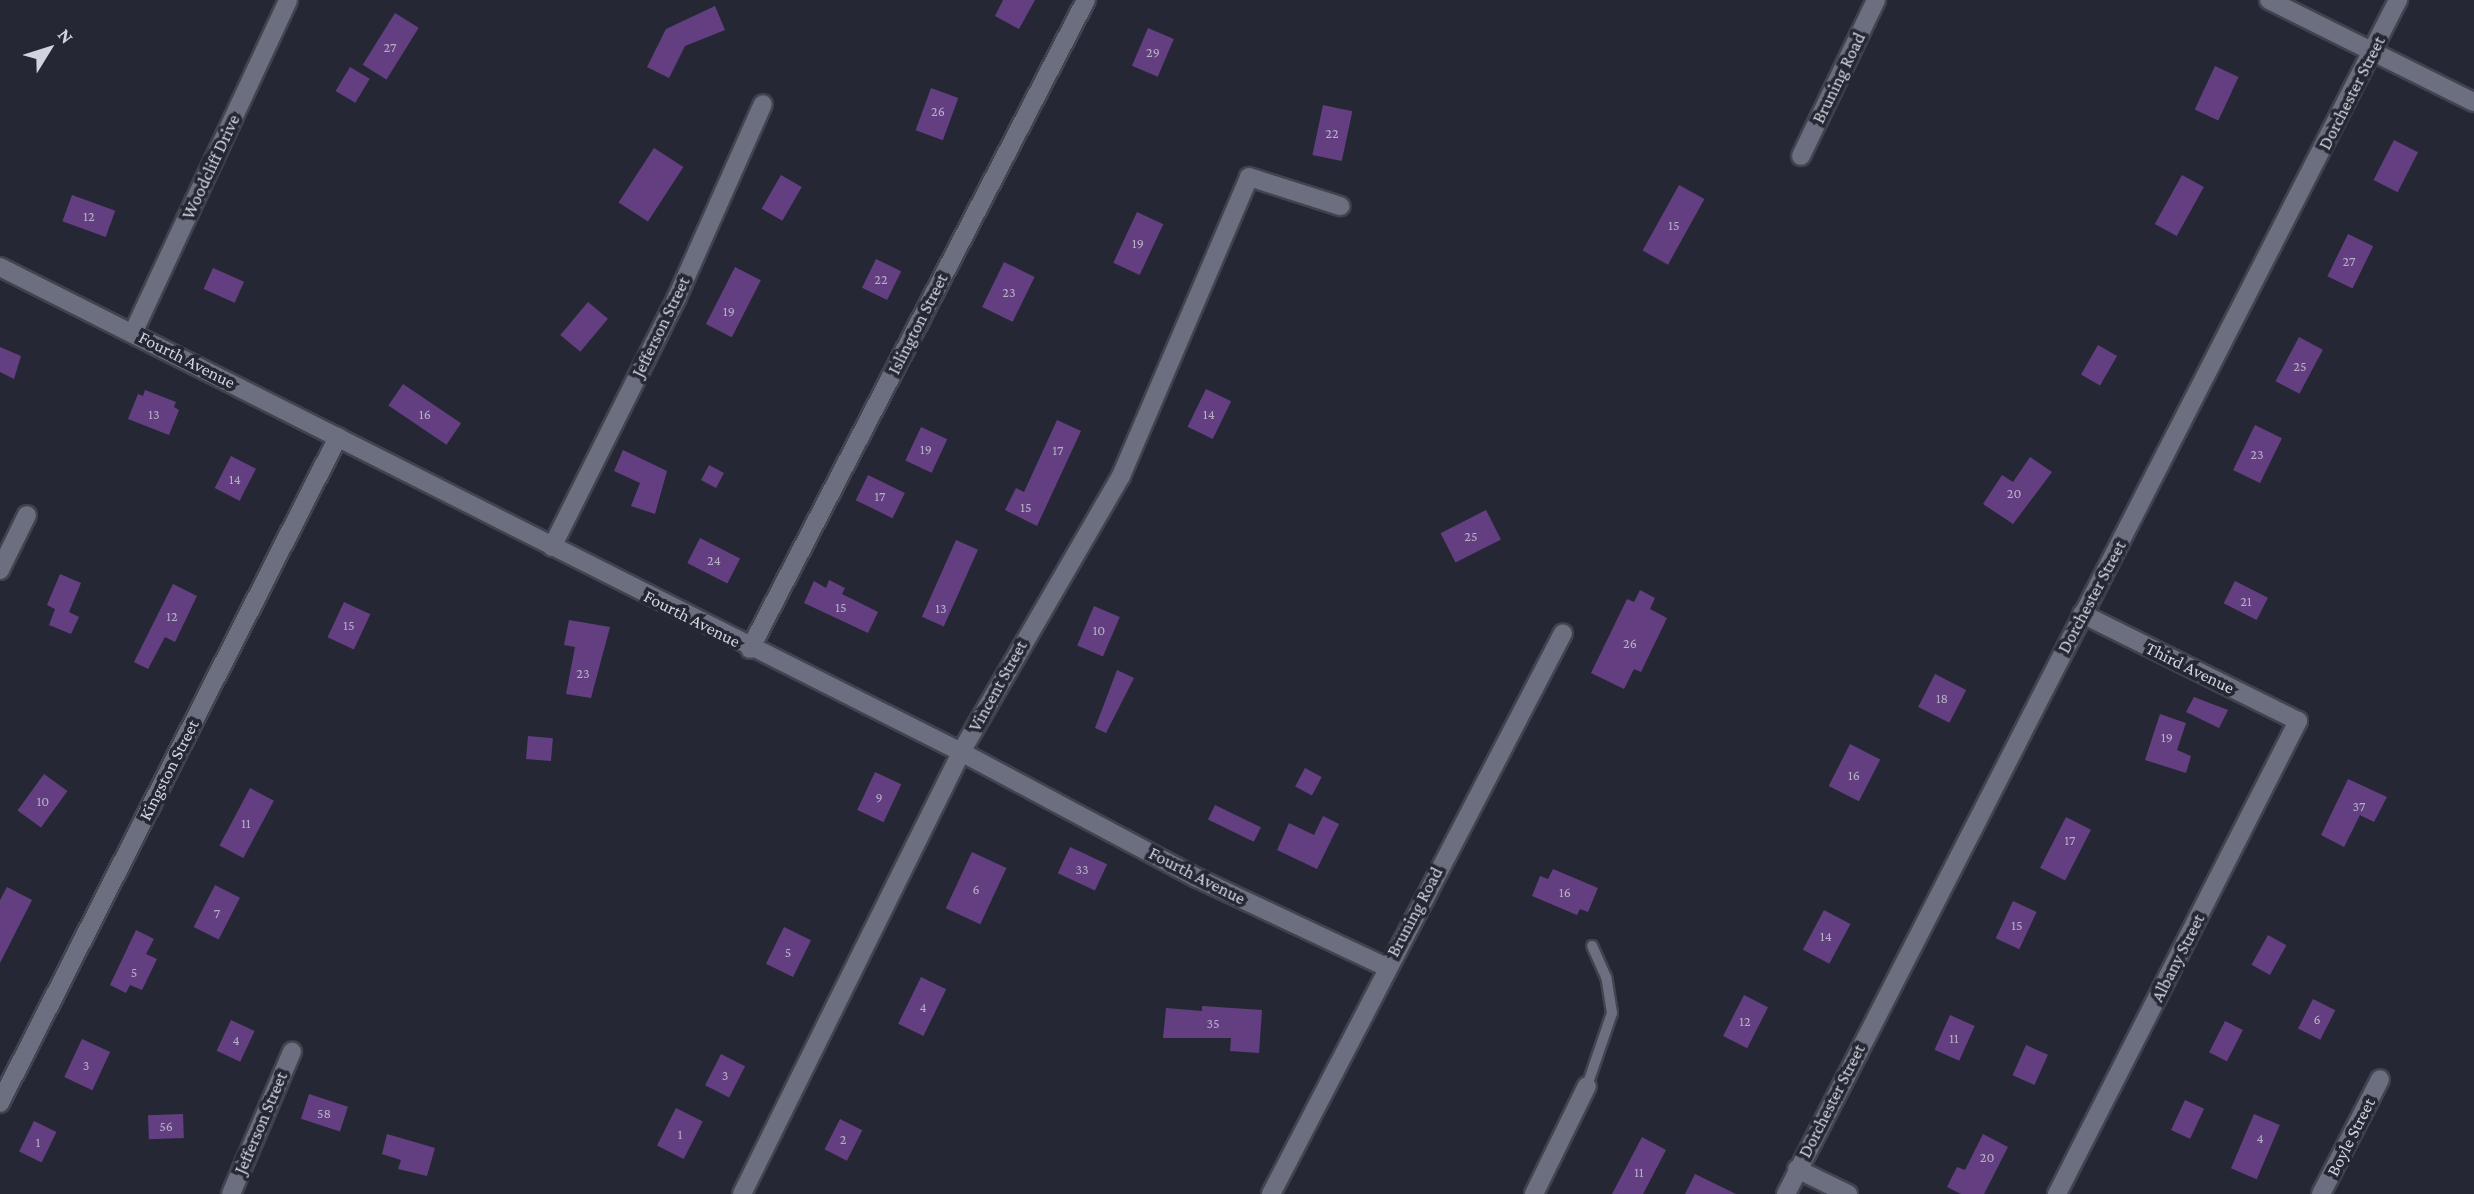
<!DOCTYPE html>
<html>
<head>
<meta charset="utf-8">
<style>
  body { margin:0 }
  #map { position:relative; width:2474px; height:1194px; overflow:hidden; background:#252834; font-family:"Crimson Pro",serif }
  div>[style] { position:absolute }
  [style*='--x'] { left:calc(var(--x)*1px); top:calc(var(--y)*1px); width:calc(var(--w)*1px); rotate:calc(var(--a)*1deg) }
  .building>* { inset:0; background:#633f81; transform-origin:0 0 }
  .roads { filter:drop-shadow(2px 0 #41434e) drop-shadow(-2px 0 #41434e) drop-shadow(0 2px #41434e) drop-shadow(0 -2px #41434e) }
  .service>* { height:10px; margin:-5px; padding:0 5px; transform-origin:5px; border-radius:5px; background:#6c6f7f }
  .minor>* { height:18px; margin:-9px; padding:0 9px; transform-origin:9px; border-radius:9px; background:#6c6f7f }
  span { translate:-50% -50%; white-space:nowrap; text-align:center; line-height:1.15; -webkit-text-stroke:7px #252834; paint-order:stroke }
  .number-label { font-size:14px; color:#b6afc6 }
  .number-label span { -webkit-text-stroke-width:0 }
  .street-label { font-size:18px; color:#d2d4dd }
  .north { position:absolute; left:14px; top:14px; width:70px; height:70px; -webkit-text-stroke:5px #252834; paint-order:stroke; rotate:52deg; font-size:19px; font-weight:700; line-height:28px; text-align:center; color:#d2d4dd }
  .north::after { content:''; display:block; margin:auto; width:24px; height:32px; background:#d2d4dd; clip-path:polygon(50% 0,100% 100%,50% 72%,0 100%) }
</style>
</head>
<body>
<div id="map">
  <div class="building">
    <i style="clip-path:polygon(1003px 0,1035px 0,1019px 29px,995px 16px)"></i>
    <i style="clip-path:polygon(715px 6px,725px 30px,685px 46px,669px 78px,647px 67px,666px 29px)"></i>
    <i style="left:395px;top:13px;width:28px;height:61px;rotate:32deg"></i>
    <i style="left:1148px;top:28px;width:28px;height:41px;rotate:23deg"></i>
    <i style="left:2215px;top:66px;width:26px;height:48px;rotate:25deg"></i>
    <i style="left:350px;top:67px;width:23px;height:28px;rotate:31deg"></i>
    <i style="left:931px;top:88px;width:29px;height:45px;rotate:20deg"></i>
    <i style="left:1323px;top:105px;width:30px;height:51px;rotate:12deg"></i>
    <i style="left:2394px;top:140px;width:27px;height:45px;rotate:27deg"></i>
    <i style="left:654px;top:148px;width:35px;height:65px;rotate:33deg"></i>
    <i style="left:781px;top:175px;width:24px;height:39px;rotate:30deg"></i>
    <i style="left:2182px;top:175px;width:25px;height:56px;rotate:29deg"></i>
    <i style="left:1679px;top:185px;width:29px;height:75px;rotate:29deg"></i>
    <i style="left:72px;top:195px;width:46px;height:28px;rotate:20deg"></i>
    <i style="left:1137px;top:212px;width:29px;height:56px;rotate:25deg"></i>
    <i style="left:2348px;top:234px;width:28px;height:47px;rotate:26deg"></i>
    <i style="left:876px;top:259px;width:28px;height:32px;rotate:26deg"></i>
    <i style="left:1004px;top:262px;width:34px;height:50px;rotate:26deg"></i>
    <i style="left:735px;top:267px;width:29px;height:64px;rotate:27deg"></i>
    <i style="left:213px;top:268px;width:34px;height:23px;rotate:24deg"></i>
    <i style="left:588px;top:302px;width:26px;height:43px;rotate:40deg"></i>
    <i style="left:2299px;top:337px;width:27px;height:50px;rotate:28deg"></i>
    <i style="left:2098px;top:345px;width:22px;height:34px;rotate:30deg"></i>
    <i style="clip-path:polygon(0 347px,21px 356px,14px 379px,0 372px)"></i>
    <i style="left:403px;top:384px;width:70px;height:26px;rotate:34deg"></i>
    <i style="left:1206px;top:389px;width:28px;height:42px;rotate:26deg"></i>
    <i style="clip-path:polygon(145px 390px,176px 402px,174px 407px,179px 410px,169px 435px,128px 419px,138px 394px,143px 396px)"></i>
    <i style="clip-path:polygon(1057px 420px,1081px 431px,1037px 526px,1005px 510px,1016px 488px,1024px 492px)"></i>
    <i style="left:2255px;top:425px;width:30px;height:50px;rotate:26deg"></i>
    <i style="left:921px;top:427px;width:29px;height:37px;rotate:25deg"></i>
    <i style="clip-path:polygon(623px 450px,667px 471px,655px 514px,631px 506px,640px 483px,614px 471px)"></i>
    <i style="left:231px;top:456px;width:28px;height:36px;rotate:27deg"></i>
    <i style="clip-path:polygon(2030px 457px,2052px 472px,2013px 524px,1983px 504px,2002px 475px,2013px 482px)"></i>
    <i style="left:709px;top:465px;width:17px;height:17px;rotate:28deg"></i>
    <i style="left:868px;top:475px;width:41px;height:28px;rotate:26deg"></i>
    <i style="left:1486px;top:510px;width:33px;height:51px;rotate:63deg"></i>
    <i style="left:700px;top:538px;width:45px;height:28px;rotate:27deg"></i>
    <i style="left:956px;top:540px;width:24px;height:84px;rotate:24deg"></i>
    <i style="clip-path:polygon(60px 574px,81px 583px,69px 612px,79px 617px,71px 634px,49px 625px,55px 609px,47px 605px)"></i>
    <i style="clip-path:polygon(829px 580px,845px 588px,842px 594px,878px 612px,868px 633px,804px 603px,814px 581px,826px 588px)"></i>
    <i style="left:2235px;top:581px;width:37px;height:25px;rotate:27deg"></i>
    <i style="clip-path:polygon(173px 584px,197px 596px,175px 642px,165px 637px,148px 669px,134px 662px)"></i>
    <i style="clip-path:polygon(1640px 590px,1655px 598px,1650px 609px,1667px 618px,1641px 672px,1634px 669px,1624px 689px,1591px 673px,1627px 599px,1634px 602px)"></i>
    <i style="left:344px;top:602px;width:29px;height:39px;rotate:25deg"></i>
    <i style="left:1094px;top:606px;width:28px;height:43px;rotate:23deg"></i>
    <i style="clip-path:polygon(569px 620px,610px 627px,591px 698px,566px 694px,575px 647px,564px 645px)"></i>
    <i style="clip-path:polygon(1117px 670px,1134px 678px,1106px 733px,1095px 728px)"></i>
    <i style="left:1935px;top:674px;width:35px;height:37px;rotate:27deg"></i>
    <i style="clip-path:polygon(2194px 697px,2228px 710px,2219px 728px,2186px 712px)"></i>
    <i style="clip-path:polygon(2160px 714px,2186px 723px,2177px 750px,2191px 756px,2186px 773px,2145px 760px)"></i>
    <i style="left:528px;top:736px;width:25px;height:23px;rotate:5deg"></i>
    <i style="left:1850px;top:744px;width:34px;height:47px;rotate:27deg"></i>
    <i style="left:1305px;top:768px;width:19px;height:21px;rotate:28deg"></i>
    <i style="left:875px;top:772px;width:29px;height:42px;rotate:25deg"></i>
    <i style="left:44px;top:774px;width:29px;height:45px;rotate:36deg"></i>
    <i style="clip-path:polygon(2348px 779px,2387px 797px,2374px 822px,2360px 815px,2344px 847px,2321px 835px)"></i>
    <i style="left:250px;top:788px;width:27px;height:65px;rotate:28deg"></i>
    <i style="left:1215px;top:805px;width:51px;height:16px;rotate:26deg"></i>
    <i style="clip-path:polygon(1323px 816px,1339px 824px,1317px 869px,1277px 850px,1289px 823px,1314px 835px)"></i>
    <i style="left:2066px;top:817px;width:28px;height:57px;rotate:27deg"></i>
    <i style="left:1070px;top:847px;width:41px;height:29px;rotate:25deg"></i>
    <i style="left:972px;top:852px;width:38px;height:62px;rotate:25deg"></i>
    <i style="clip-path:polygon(1553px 869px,1598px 888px,1588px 912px,1580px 909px,1577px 915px,1532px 896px,1540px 876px,1548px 879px)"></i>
    <i style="left:215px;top:885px;width:28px;height:47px;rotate:27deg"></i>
    <i style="clip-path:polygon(7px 887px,32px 900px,0 963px,0 900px)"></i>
    <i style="left:2013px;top:901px;width:26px;height:41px;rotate:25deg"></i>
    <i style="left:1824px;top:910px;width:30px;height:45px;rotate:28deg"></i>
    <i style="left:784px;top:927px;width:30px;height:41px;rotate:26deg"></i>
    <i style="clip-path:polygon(136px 930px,154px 939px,146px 954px,157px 959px,142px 990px,130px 985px,126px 993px,110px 985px)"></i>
    <i style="left:2268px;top:935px;width:21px;height:34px;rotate:29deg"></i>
    <i style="left:921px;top:977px;width:28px;height:52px;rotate:26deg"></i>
    <i style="left:1744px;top:995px;width:27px;height:46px;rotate:27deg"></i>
    <i style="left:2313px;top:999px;width:25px;height:33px;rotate:27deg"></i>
    <i style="clip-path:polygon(1202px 1006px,1262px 1010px,1259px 1053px,1230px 1051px,1231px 1038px,1163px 1038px,1166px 1008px,1202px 1011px)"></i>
    <i style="left:1950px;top:1015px;width:27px;height:38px;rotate:24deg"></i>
    <i style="left:231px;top:1020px;width:26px;height:34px;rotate:25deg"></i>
    <i style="left:2225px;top:1021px;width:20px;height:35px;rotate:27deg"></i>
    <i style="left:82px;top:1039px;width:31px;height:42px;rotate:25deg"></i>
    <i style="left:2026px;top:1045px;width:24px;height:33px;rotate:24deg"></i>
    <i style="left:721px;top:1054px;width:27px;height:35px;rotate:27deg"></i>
    <i style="left:309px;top:1094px;width:41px;height:26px;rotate:18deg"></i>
    <i style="left:2185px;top:1100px;width:21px;height:33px;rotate:25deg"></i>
    <i style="left:676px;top:1108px;width:30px;height:42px;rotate:27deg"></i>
    <i style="left:183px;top:1114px;width:24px;height:35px;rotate:88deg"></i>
    <i style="left:2254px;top:1114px;width:28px;height:59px;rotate:23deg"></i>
    <i style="left:840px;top:1119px;width:25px;height:34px;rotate:27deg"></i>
    <i style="left:34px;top:1121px;width:25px;height:34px;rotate:26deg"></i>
    <i style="clip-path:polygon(387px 1134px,435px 1148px,427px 1176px,398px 1169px,401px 1160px,382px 1154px)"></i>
    <i style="clip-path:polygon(1983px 1134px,2008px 1147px,1984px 1194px,1961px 1194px,1947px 1187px,1957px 1167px,1965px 1170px)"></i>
    <i style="clip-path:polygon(1642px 1137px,1666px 1150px,1643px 1194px,1612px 1194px)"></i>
    <i style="clip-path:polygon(1695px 1174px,1736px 1194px,1685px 1194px)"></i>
  </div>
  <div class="roads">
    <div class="service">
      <i style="--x:1587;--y:1086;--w:77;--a:-71.1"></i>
      <i style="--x:1612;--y:1013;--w:36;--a:-99"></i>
      <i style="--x:1606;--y:977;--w:34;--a:-114"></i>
    </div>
    <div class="minor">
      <i style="--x:2269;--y:0;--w:229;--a:26.5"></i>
      <i style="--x:1801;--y:156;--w:173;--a:-64.3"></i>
      <i style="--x:0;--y:267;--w:1076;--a:26.78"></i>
      <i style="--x:961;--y:752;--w:268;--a:28.1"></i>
      <i style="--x:1197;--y:878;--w:209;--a:25.2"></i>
      <i style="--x:133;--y:333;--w:367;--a:-65"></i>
      <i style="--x:552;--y:547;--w:280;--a:-63.4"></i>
      <i style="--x:677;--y:297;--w:211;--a:-66"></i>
      <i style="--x:0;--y:570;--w:61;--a:-63.9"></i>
      <i style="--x:750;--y:649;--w:731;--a:-62.63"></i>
      <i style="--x:0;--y:1103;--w:747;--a:-63.09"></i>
      <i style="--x:1797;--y:1169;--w:57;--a:26.1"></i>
      <i style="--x:231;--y:1194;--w:155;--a:-66.8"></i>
      <i style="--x:742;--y:1194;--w:493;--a:-63.6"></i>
      <i style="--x:961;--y:752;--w:319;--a:-59.9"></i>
      <i style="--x:1121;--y:476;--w:325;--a:-66.8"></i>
      <i style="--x:1249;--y:177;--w:96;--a:17.7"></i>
      <i style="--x:1271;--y:1194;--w:632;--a:-62.5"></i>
      <i style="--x:1534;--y:1194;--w:120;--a:-63.9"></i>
      <i style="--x:1786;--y:1194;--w:1342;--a:-62.86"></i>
      <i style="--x:2057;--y:1194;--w:531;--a:-63"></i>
      <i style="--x:2298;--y:721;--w:241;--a:-153.6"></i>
      <i style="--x:2321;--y:1194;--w:129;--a:-62.8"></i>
    </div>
  </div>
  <div class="number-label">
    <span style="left:390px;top:47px">27</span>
    <span style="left:1153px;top:52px">29</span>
    <span style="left:938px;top:111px">26</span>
    <span style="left:1332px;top:133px">22</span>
    <span style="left:89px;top:216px">12</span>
    <span style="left:1674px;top:225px">15</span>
    <span style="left:1138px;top:243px">19</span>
    <span style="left:2349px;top:261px">27</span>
    <span style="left:881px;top:279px">22</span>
    <span style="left:1009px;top:292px">23</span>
    <span style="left:729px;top:311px">19</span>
    <span style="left:2300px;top:366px">25</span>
    <span style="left:154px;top:414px">13</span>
    <span style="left:425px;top:414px">16</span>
    <span style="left:1209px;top:414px">14</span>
    <span style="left:926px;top:449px">19</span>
    <span style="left:1058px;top:450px">17</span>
    <span style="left:2257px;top:454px">23</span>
    <span style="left:235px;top:479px">14</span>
    <span style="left:2014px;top:493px">20</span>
    <span style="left:880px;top:496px">17</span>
    <span style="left:1026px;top:507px">15</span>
    <span style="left:1471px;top:536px">25</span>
    <span style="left:714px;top:560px">24</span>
    <span style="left:2246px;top:601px">21</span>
    <span style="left:841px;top:607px">15</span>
    <span style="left:941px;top:608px">13</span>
    <span style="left:172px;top:616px">12</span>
    <span style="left:349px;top:625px">15</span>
    <span style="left:1099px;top:630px">10</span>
    <span style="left:1630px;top:643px">26</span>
    <span style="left:583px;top:673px">23</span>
    <span style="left:1942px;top:698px">18</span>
    <span style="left:2167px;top:737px">19</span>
    <span style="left:1854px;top:775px">16</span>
    <span style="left:879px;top:797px">9</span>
    <span style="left:43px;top:801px">10</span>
    <span style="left:2359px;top:806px">37</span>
    <span style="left:246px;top:823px">11</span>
    <span style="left:2070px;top:840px">17</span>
    <span style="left:1082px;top:869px">33</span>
    <span style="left:976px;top:889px">6</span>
    <span style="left:1565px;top:892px">16</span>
    <span style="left:217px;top:913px">7</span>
    <span style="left:2017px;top:925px">15</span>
    <span style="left:1826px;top:936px">14</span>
    <span style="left:788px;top:952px">5</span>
    <span style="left:134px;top:972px">5</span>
    <span style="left:923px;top:1007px">4</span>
    <span style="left:2317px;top:1019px">6</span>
    <span style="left:1745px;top:1021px">12</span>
    <span style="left:1213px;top:1023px">35</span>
    <span style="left:1954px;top:1038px">11</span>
    <span style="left:236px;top:1040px">4</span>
    <span style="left:86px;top:1065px">3</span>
    <span style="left:725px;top:1075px">3</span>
    <span style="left:324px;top:1113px">58</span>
    <span style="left:166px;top:1126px">56</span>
    <span style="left:680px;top:1134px">1</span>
    <span style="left:2260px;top:1138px">4</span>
    <span style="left:843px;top:1139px">2</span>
    <span style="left:38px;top:1142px">1</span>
    <span style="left:1987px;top:1157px">20</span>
    <span style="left:1639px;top:1172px">11</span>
  </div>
  <div class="street-label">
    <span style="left:1839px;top:78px;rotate:-64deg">Bruning Road</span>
    <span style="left:2352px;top:93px;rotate:-63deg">Dorchester Street</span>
    <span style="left:211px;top:167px;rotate:-65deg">Woodcliff Drive</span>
    <span style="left:918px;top:324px;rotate:-63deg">Islington Street</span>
    <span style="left:661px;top:327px;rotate:-64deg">Jefferson Street</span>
    <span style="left:187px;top:360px;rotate:27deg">Fourth Avenue</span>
    <span style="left:2092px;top:597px;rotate:-62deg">Dorchester Street</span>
    <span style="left:692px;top:619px;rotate:27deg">Fourth Avenue</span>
    <span style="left:2190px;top:668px;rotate:26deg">Third Avenue</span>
    <span style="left:998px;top:686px;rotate:-61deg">Vincent Street</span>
    <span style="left:169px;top:770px;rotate:-63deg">Kingston Street</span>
    <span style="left:1197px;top:876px;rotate:27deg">Fourth Avenue</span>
    <span style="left:1415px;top:912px;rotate:-62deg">Bruning Road</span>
    <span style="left:2178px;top:958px;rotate:-63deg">Albany Street</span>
    <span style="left:1832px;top:1101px;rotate:-63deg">Dorchester Street</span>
    <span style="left:261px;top:1123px;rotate:-67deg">Jefferson Street</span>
    <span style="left:2351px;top:1137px;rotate:-63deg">Boyle Street</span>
  </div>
  <div class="north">N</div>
</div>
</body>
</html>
